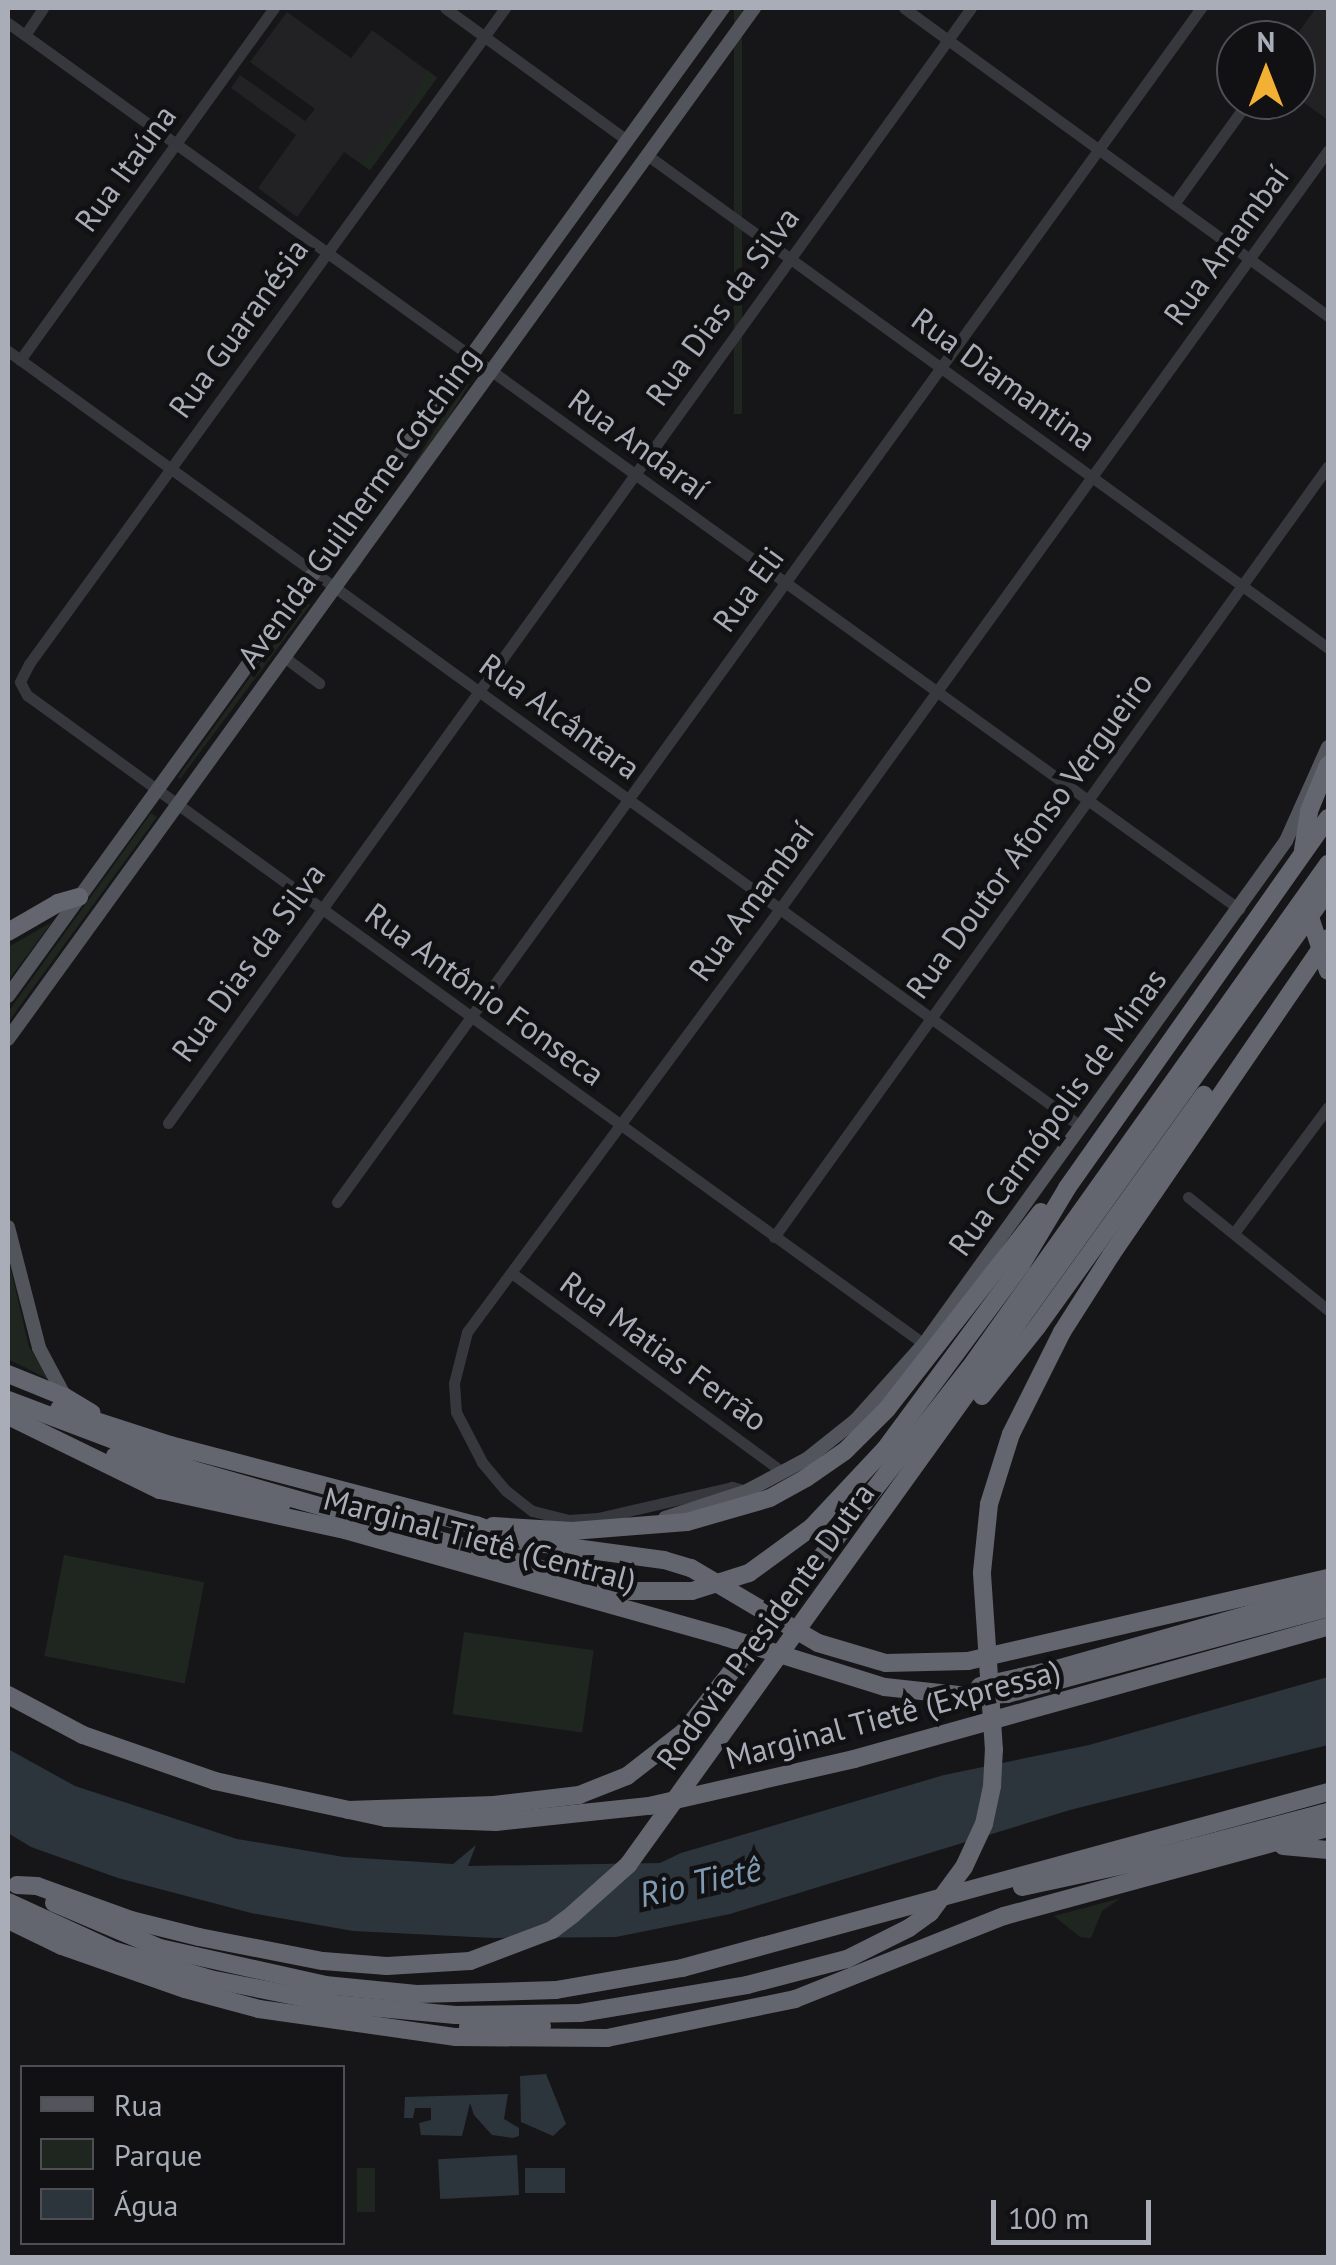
<!DOCTYPE html>
<html>
<head>
<meta charset="utf-8">
<style>
  body { margin:0 }
  #map { position:relative; width:1336px; height:2265px; overflow:hidden; background:#161618; font-family:"PT Sans",sans-serif }
  div>[style] { position:absolute }
  [style*='--x'] { left:calc(var(--x)*1px); top:calc(var(--y)*1px); width:calc(var(--w)*1px); rotate:calc(var(--a)*1deg) }
  .built>* { inset:0; background:#222225 }
  .green>* { inset:0; background:#1e261f; transform-origin:0 0 }
  .water>* { inset:0; background:#2c353c; transform-origin:0 0 }
  .minor>* { height:11px; margin:-5.5px; padding:0 5.5px; transform-origin:5.5px; border-radius:5.5px; background:#37383d }
  .major>* { height:14px; margin:-7px; padding:0 7px; transform-origin:7px; border-radius:7px; background:#53555c }
  .highway>* { height:18px; margin:-9px; padding:0 9px; transform-origin:9px; border-radius:9px; background:#63666e }
  span { translate:-50% -50%; white-space:nowrap; text-align:center; line-height:1.15; -webkit-text-stroke:9px #111113; paint-order:stroke }
  .street-label { font-size:32px; color:#a8adb8 }
  .water-label { font-size:35px; color:#7f9bb3; font-style:italic }
  .frame { position:absolute; inset:0; border:10px solid #a8adb8; pointer-events:none }
  .legend { position:absolute; left:20px; top:2065px; width:325px; height:180px; box-sizing:border-box; background:#111113; border:2px solid #4d4f55; margin:0; padding:12px 18px; list-style:none; font-size:30px; color:#a8adb8 }
  .legend li { display:flex; align-items:center; gap:20px; height:50px }
  .legend b { width:50px; border:2px solid #4d4f55 }
  .north { position:absolute; left:1216px; top:20px; width:100px; height:100px; box-sizing:border-box; background:#111113; border:2px solid #4d4f55; border-radius:50%; rotate:0deg; font-size:28px; font-weight:700; line-height:40px; text-align:center; color:#a8adb8 }
  .north::after { content:''; display:block; margin:auto; width:35px; height:45px; background:#f2b134; clip-path:polygon(50% 0,100% 100%,50% 72%,0 100%) }
  .scale { position:absolute; left:991px; top:2200px; width:160px; height:45px; box-sizing:border-box; border:5px solid #a8adb8; border-top:0; padding-left:12px; font-size:30px; line-height:35px; white-space:nowrap; color:#a8adb8; -webkit-text-stroke:8px #111113; paint-order:stroke }
</style>
</head>
<body>
<div id="map">
  <div class="built">
    <i style="clip-path:polygon(1316px 8px,1328px 8px,1328px 120px,1296px 97px,1293px 40px)"></i>
    <i style="clip-path:polygon(287px 12px,351px 58px,372px 30px,437px 78px,370px 170px,344px 152px,297px 217px,258px 188px,296px 135px,231px 88px,240px 75px,305px 121px,315px 109px,250px 62px)"></i>
  </div>
  <div class="green">
    <i style="left:734px;top:8px;width:8px;height:406px"></i>
    <i style="clip-path:polygon(427px 70px,437px 78px,370px 170px,360px 163px,402px 117px)"></i>
    <i style="left:464px;top:381px;width:6px;height:221px;rotate:31deg"></i>
    <i style="clip-path:polygon(305px 601px,310px 605px,180px 779px,178px 777px)"></i>
    <i style="clip-path:polygon(151px 813px,157px 817px,9px 1021px,8px 1012px)"></i>
    <i style="clip-path:polygon(52px 922px,8px 981px,8px 947px)"></i>
    <i style="clip-path:polygon(8px 1257px,29px 1347px,50px 1380px,8px 1359px)"></i>
    <i style="left:64px;top:1555px;width:143px;height:103px;rotate:11deg"></i>
    <i style="left:464px;top:1632px;width:131px;height:83px;rotate:8deg"></i>
    <i style="clip-path:polygon(1121px 1898px,1102px 1911px,1091px 1938px,1080px 1937px,1054px 1916px)"></i>
    <i style="left:357px;top:2168px;width:18px;height:44px"></i>
  </div>
  <div class="water">
    <i style="clip-path:polygon(1328px 1677px,1328px 1745px,1070px 1810px,730px 1914px,616px 1937px,494px 1938px,353px 1931px,251px 1913px,118px 1878px,31px 1847px,8px 1833px,8px 1749px,75px 1786px,237px 1839px,344px 1857px,453px 1864px,476px 1845px,468px 1866px,660px 1863px,681px 1853px,944px 1775px,1089px 1745px)"></i>
    <i style="clip-path:polygon(546px 2074px,566px 2124px,553px 2136px,521px 2122px,520px 2076px)"></i>
    <i style="clip-path:polygon(508px 2094px,504px 2119px,519px 2128px,519px 2136px,513px 2138px,492px 2135px,474px 2115px,470px 2103px,462px 2136px,421px 2135px,419px 2123px,431px 2120px,431px 2108px,415px 2108px,413px 2118px,404px 2118px,405px 2097px)"></i>
    <i style="left:517px;top:2155px;width:40px;height:79px;rotate:87deg"></i>
    <i style="left:565px;top:2168px;width:25px;height:40px;rotate:90deg"></i>
  </div>
  <div class="minor">
    <i style="--x:445;--y:8;--w:225;--a:36"></i>
    <i style="--x:505;--y:8;--w:811;--a:125.97"></i>
    <i style="--x:29;--y:664;--w:20;--a:117"></i>
    <i style="--x:20;--y:682;--w:15;--a:62"></i>
    <i style="--x:27;--y:695;--w:167;--a:36"></i>
    <i style="--x:162;--y:793;--w:940;--a:35.87"></i>
    <i style="--x:904;--y:8;--w:524;--a:36"></i>
    <i style="--x:8;--y:23;--w:1517;--a:35.74"></i>
    <i style="--x:25;--y:35;--w:32;--a:-56"></i>
    <i style="--x:647;--y:155;--w:841;--a:35.9"></i>
    <i style="--x:1174;--y:204;--w:128;--a:-54.2"></i>
    <i style="--x:8;--y:351;--w:1323;--a:35.86"></i>
    <i style="--x:20;--y:360;--w:434;--a:-54.2"></i>
    <i style="--x:284;--y:657;--w:44;--a:36.6"></i>
    <i style="--x:168;--y:1123;--w:1374;--a:-54.24"></i>
    <i style="--x:1188;--y:1197;--w:180;--a:38.9"></i>
    <i style="--x:337;--y:1202;--w:1474;--a:-54.11"></i>
    <i style="--x:1234;--y:1233;--w:157;--a:-53.3"></i>
    <i style="--x:774;--y:1237;--w:949;--a:-54.3"></i>
    <i style="--x:513;--y:1274;--w:335;--a:36.3"></i>
    <i style="--x:747;--y:1491;--w:16;--a:-165"></i>
    <i style="--x:732;--y:1487;--w:138;--a:167"></i>
    <i style="--x:598;--y:1518;--w:29;--a:176"></i>
    <i style="--x:569;--y:1520;--w:38;--a:-166"></i>
    <i style="--x:532;--y:1511;--w:33;--a:-142"></i>
    <i style="--x:506;--y:1491;--w:38;--a:-130"></i>
    <i style="--x:482;--y:1462;--w:56;--a:-117.5"></i>
    <i style="--x:456;--y:1412;--w:29;--a:-94"></i>
    <i style="--x:454;--y:1383;--w:53;--a:-75.7"></i>
    <i style="--x:467;--y:1332;--w:511;--a:-53.51"></i>
    <i style="--x:771;--y:921;--w:951;--a:-54.15"></i>
  </div>
  <div class="major">
    <i style="--x:8;--y:996;--w:1220;--a:-54.11"></i>
    <i style="--x:8;--y:1039;--w:1273;--a:-54.11"></i>
    <i style="--x:8;--y:1227;--w:125;--a:75.6"></i>
    <i style="--x:39;--y:1348;--w:55;--a:62"></i>
    <i style="--x:665;--y:1518;--w:86;--a:-18.2"></i>
    <i style="--x:747;--y:1491;--w:68;--a:-28.1"></i>
    <i style="--x:807;--y:1459;--w:63;--a:-38.5"></i>
    <i style="--x:856;--y:1420;--w:102;--a:-48.2"></i>
    <i style="--x:924;--y:1344;--w:620;--a:-54.26"></i>
    <i style="--x:1286;--y:841;--w:103;--a:-65.9"></i>
  </div>
  <div class="highway">
    <i style="--x:1303;--y:850;--w:39;--a:-81"></i>
    <i style="--x:1309;--y:811;--w:50;--a:-67.6"></i>
    <i style="--x:1308;--y:911;--w:63;--a:71.6"></i>
    <i style="--x:8;--y:932;--w:58;--a:-30.1"></i>
    <i style="--x:58;--y:903;--w:22;--a:-16"></i>
    <i style="--x:8;--y:1374;--w:61;--a:22"></i>
    <i style="--x:65;--y:1397;--w:31;--a:31"></i>
    <i style="--x:982;--y:1396;--w:88;--a:-51.4"></i>
    <i style="--x:1037;--y:1327;--w:286;--a:-54.3"></i>
    <i style="--x:8;--y:1400;--w:198;--a:20.7"></i>
    <i style="--x:193;--y:1470;--w:441;--a:15.9"></i>
    <i style="--x:617;--y:1591;--w:75;--a:0"></i>
    <i style="--x:692;--y:1591;--w:60;--a:-17.5"></i>
    <i style="--x:749;--y:1573;--w:78;--a:-36.1"></i>
    <i style="--x:812;--y:1527;--w:107;--a:-46.9"></i>
    <i style="--x:885;--y:1449;--w:229;--a:-53.5"></i>
    <i style="--x:1021;--y:1265;--w:90;--a:-59.1"></i>
    <i style="--x:1067;--y:1188;--w:453;--a:-54.8"></i>
    <i style="--x:59;--y:1409;--w:117;--a:18"></i>
    <i style="--x:170;--y:1445;--w:316;--a:14.7"></i>
    <i style="--x:476;--y:1525;--w:43;--a:20.6"></i>
    <i style="--x:516;--y:1540;--w:149;--a:7.7"></i>
    <i style="--x:664;--y:1560;--w:28;--a:17"></i>
    <i style="--x:691;--y:1568;--w:147;--a:30.6"></i>
    <i style="--x:818;--y:1643;--w:71;--a:16.4"></i>
    <i style="--x:886;--y:1663;--w:82;--a:-1.4"></i>
    <i style="--x:968;--y:1661;--w:369;--a:-13"></i>
    <i style="--x:8;--y:1416;--w:169;--a:26"></i>
    <i style="--x:160;--y:1490;--w:189;--a:12.2"></i>
    <i style="--x:345;--y:1530;--w:395;--a:15.7"></i>
    <i style="--x:725;--y:1637;--w:168;--a:17.4"></i>
    <i style="--x:885;--y:1687;--w:83;--a:6.2"></i>
    <i style="--x:968;--y:1696;--w:39;--a:-3"></i>
    <i style="--x:1007;--y:1694;--w:332;--a:-15"></i>
    <i style="--x:115;--y:1456;--w:79;--a:20.7"></i>
    <i style="--x:189;--y:1484;--w:95;--a:12.1"></i>
    <i style="--x:493;--y:1526;--w:79;--a:3.6"></i>
    <i style="--x:572;--y:1531;--w:115;--a:-4.5"></i>
    <i style="--x:687;--y:1522;--w:86;--a:-16.1"></i>
    <i style="--x:770;--y:1498;--w:41;--a:-29.1"></i>
    <i style="--x:806;--y:1478;--w:47;--a:-34.7"></i>
    <i style="--x:845;--y:1451;--w:59;--a:-45"></i>
    <i style="--x:887;--y:1409;--w:250;--a:-52"></i>
    <i style="--x:980;--y:1686;--w:79;--a:-12.4"></i>
    <i style="--x:1057;--y:1669;--w:282;--a:-15.9"></i>
    <i style="--x:8;--y:1695;--w:85;--a:28.1"></i>
    <i style="--x:83;--y:1735;--w:140;--a:19.2"></i>
    <i style="--x:215;--y:1781;--w:175;--a:12.2"></i>
    <i style="--x:386;--y:1818;--w:110;--a:2.1"></i>
    <i style="--x:496;--y:1822;--w:154;--a:-6"></i>
    <i style="--x:649;--y:1806;--w:210;--a:-12.9"></i>
    <i style="--x:854;--y:1759;--w:492;--a:-15.6"></i>
    <i style="--x:348;--y:1810;--w:146;--a:-2"></i>
    <i style="--x:494;--y:1805;--w:86;--a:-6.7"></i>
    <i style="--x:579;--y:1795;--w:52;--a:-21.6"></i>
    <i style="--x:627;--y:1776;--w:72;--a:-37.7"></i>
    <i style="--x:684;--y:1732;--w:462;--a:-51.9"></i>
    <i style="--x:969;--y:1369;--w:620;--a:-54.59"></i>
    <i style="--x:1283;--y:1846;--w:45;--a:5.1"></i>
    <i style="--x:17;--y:1885;--w:20;--a:3"></i>
    <i style="--x:37;--y:1886;--w:100;--a:19.9"></i>
    <i style="--x:131;--y:1920;--w:70;--a:14"></i>
    <i style="--x:199;--y:1937;--w:126;--a:11"></i>
    <i style="--x:323;--y:1961;--w:64;--a:4.5"></i>
    <i style="--x:387;--y:1966;--w:83;--a:-3.4"></i>
    <i style="--x:470;--y:1961;--w:88;--a:-20.7"></i>
    <i style="--x:552;--y:1930;--w:26;--a:-37"></i>
    <i style="--x:573;--y:1914;--w:74;--a:-41.7"></i>
    <i style="--x:628;--y:1865;--w:1199;--a:-54.3"></i>
    <i style="--x:1022;--y:1887;--w:114;--a:-12.2"></i>
    <i style="--x:1133;--y:1863;--w:202;--a:-14.7"></i>
    <i style="--x:8;--y:1902;--w:118;--a:24.6"></i>
    <i style="--x:115;--y:1951;--w:99;--a:16.4"></i>
    <i style="--x:210;--y:1979;--w:127;--a:11.3"></i>
    <i style="--x:335;--y:2004;--w:121;--a:5.2"></i>
    <i style="--x:456;--y:2015;--w:124;--a:-0.9"></i>
    <i style="--x:580;--y:2013;--w:169;--a:-9.5"></i>
    <i style="--x:747;--y:1985;--w:103;--a:-14.6"></i>
    <i style="--x:847;--y:1959;--w:69;--a:-26.6"></i>
    <i style="--x:909;--y:1928;--w:26;--a:-36"></i>
    <i style="--x:930;--y:1913;--w:57;--a:-53.5"></i>
    <i style="--x:964;--y:1867;--w:47;--a:-65.1"></i>
    <i style="--x:984;--y:1824;--w:39;--a:-78"></i>
    <i style="--x:992;--y:1786;--w:36;--a:-87"></i>
    <i style="--x:994;--y:1750;--w:178;--a:-93.9"></i>
    <i style="--x:982;--y:1572;--w:68;--a:-84.1"></i>
    <i style="--x:989;--y:1504;--w:73;--a:-72.6"></i>
    <i style="--x:1011;--y:1434;--w:114;--a:-63.4"></i>
    <i style="--x:1062;--y:1332;--w:91;--a:-57.5"></i>
    <i style="--x:1111;--y:1255;--w:384;--a:-55.6"></i>
    <i style="--x:54;--y:1903;--w:115;--a:23"></i>
    <i style="--x:160;--y:1948;--w:169;--a:12.6"></i>
    <i style="--x:325;--y:1985;--w:92;--a:5.6"></i>
    <i style="--x:417;--y:1994;--w:139;--a:-1.6"></i>
    <i style="--x:556;--y:1990;--w:128;--a:-9.9"></i>
    <i style="--x:682;--y:1968;--w:670;--a:-15.24"></i>
    <i style="--x:8;--y:1920;--w:60;--a:25.7"></i>
    <i style="--x:62;--y:1946;--w:130;--a:19.3"></i>
    <i style="--x:185;--y:1989;--w:77;--a:15.1"></i>
    <i style="--x:259;--y:2009;--w:199;--a:8.1"></i>
    <i style="--x:456;--y:2037;--w:151;--a:0.4"></i>
    <i style="--x:607;--y:2038;--w:192;--a:-11.7"></i>
    <i style="--x:795;--y:1999;--w:225;--a:-21.7"></i>
    <i style="--x:1004;--y:1916;--w:336;--a:-15.2"></i>
    <i style="--x:468;--y:2027;--w:74;--a:-0.8"></i>
  </div>
  <div class="street-label">
    <span style="left:125px;top:168px;rotate:-54deg">Rua Itaúna</span>
    <span style="left:1226px;top:245px;rotate:-54deg">Rua Amambaí</span>
    <span style="left:722px;top:306px;rotate:-54deg">Rua Dias da Silva</span>
    <span style="left:238px;top:328px;rotate:-54deg">Rua Guaranésia</span>
    <span style="left:1004px;top:379px;rotate:36deg">Rua Diamantina</span>
    <span style="left:639px;top:444px;rotate:36deg">Rua Andaraí</span>
    <span style="left:358px;top:507px;rotate:-54deg">Avenida Guilherme Cotching</span>
    <span style="left:748px;top:589px;rotate:-54deg">Rua Eli</span>
    <span style="left:560px;top:716px;rotate:36deg">Rua Alcântara</span>
    <span style="left:1029px;top:835px;rotate:-54deg">Rua Doutor Afonso Vergueiro</span>
    <span style="left:751px;top:901px;rotate:-54deg">Rua Amambaí</span>
    <span style="left:248px;top:962px;rotate:-54deg">Rua Dias da Silva</span>
    <span style="left:485px;top:994px;rotate:36deg">Rua Antônio Fonseca</span>
    <span style="left:1057px;top:1112px;rotate:-54deg">Rua Carmópolis de Minas</span>
    <span style="left:664px;top:1351px;rotate:36deg">Rua Matias Ferrão</span>
    <span style="left:480px;top:1539px;rotate:15deg">Marginal Tietê (Central)</span>
    <span style="left:765px;top:1626px;rotate:-54deg">Rodovia Presidente Dutra</span>
    <span style="left:893px;top:1714px;rotate:-15deg">Marginal Tietê (Expressa)</span>
  </div>
  <div class="water-label">
    <span style="left:700px;top:1881px;rotate:-13deg">Rio Tietê</span>
  </div>
  <div class="frame"></div>
  <ul class="legend">
  <li><b style="height:12px;background:#53555c"></b>Rua</li>
  <li><b style="height:28px;background:#1e261f"></b>Parque</li>
  <li><b style="height:28px;background:#2c353c"></b>Água</li>
  </ul>
  <div class="north">N</div>
  <div class="scale">100 m</div>
</div>
</body>
</html>
